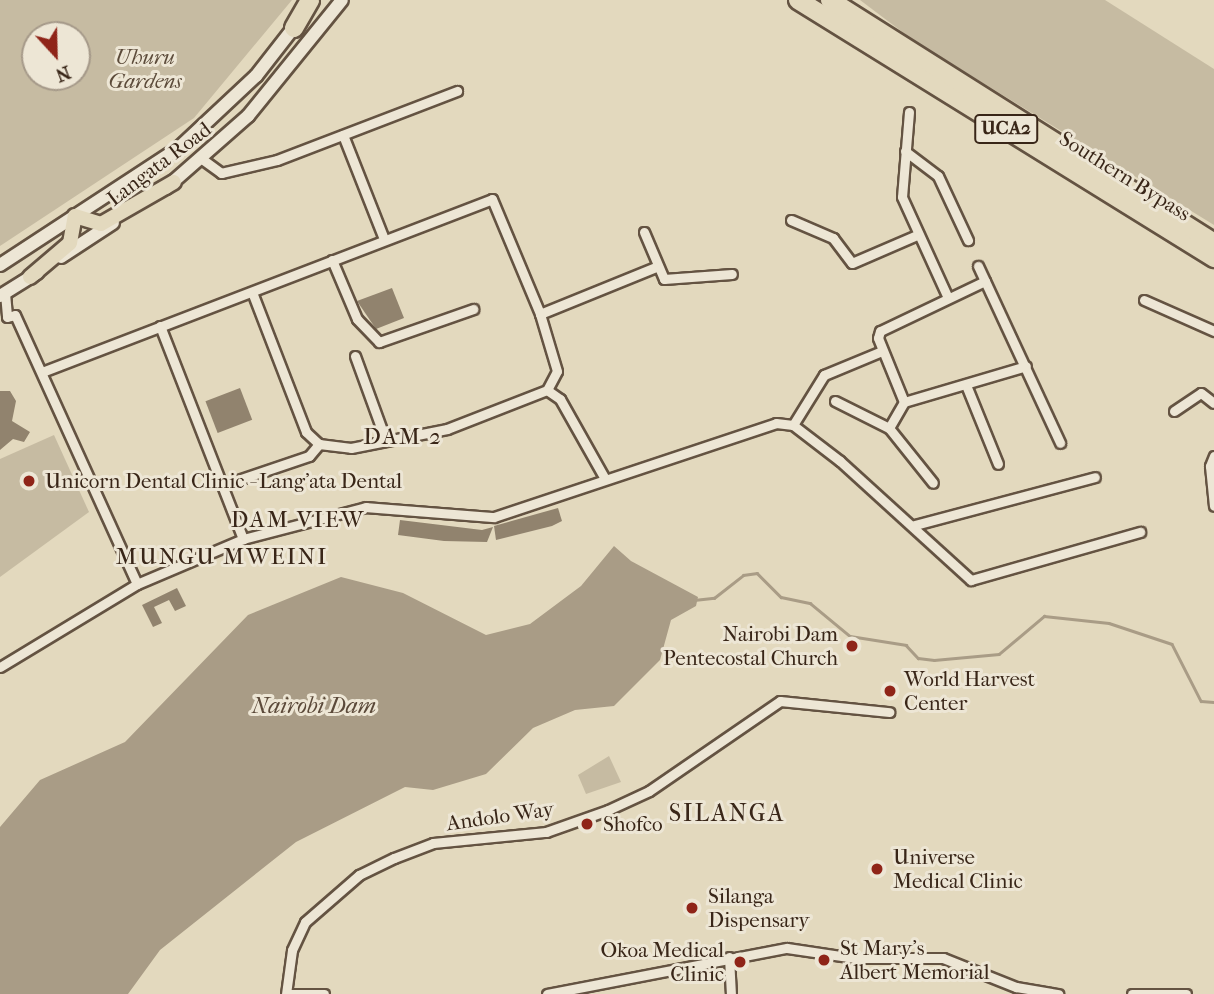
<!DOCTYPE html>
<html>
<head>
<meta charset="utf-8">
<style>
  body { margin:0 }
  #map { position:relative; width:1214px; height:994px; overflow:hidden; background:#e3d9be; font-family:"IM FELL French Canon",serif }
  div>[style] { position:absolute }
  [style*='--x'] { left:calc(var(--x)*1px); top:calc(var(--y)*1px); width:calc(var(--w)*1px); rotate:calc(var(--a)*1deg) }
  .green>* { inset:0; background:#c6bba2 }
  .water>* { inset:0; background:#a99c86 }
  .stream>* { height:2.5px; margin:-1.25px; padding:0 1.25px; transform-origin:1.25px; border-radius:1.25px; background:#a99c86 }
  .building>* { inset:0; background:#91836e; transform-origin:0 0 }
  .roads { filter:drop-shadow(2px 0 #645342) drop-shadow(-2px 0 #645342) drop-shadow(0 2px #645342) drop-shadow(0 -2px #645342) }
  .street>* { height:9px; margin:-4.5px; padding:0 4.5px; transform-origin:4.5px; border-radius:4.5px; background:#ede6d5 }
  .secondary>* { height:12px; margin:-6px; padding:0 6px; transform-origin:6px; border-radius:6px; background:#ede6d5 }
  .primary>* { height:14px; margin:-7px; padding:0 7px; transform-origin:7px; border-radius:7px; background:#e3d9be }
  .highway>* { height:18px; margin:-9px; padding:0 9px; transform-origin:9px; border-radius:9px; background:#e3d9be }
  .dots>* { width:19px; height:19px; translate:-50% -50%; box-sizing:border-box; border:4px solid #ede6d5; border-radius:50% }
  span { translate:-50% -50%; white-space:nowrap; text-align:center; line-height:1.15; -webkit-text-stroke:6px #ede6d5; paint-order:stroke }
  .shield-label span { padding:2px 5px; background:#ede6d5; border:2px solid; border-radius:5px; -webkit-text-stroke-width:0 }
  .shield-label { font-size:19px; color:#392618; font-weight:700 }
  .park-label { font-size:21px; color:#5c4b3a; font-style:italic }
  .street-label { font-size:21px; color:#392618 }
  .poi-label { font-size:21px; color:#392618 }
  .left { translate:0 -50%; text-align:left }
  .right { translate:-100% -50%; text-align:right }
  .neighbourhood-label { font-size:23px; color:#392618; letter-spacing:2px }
  .water-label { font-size:23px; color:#5b4939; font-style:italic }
  .quarter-label { font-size:24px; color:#392618; letter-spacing:2px }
  .north { position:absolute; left:21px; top:21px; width:70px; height:70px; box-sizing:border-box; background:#ede6d5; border:2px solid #a59989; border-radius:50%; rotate:158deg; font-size:19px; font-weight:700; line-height:28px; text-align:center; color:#392618 }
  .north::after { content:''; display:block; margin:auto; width:24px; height:32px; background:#8f2418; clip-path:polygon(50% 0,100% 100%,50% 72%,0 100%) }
</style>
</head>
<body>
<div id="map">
  <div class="green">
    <i style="clip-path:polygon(evenodd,0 0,292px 0,194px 118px,0 246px,0 0,35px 35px,77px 35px,77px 77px,35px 77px,35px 35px)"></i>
    <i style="clip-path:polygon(860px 0,1105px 0,1214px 69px,1214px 225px,913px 40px)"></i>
    <i style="clip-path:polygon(54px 435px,89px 512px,0 577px,0 459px)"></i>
    <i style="clip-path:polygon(609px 756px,621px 782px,586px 794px,578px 775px)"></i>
  </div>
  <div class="water">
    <i style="clip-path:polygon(614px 546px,631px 561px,698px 597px,696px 606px,671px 620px,660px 660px,614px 706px,575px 710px,533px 728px,486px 774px,433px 790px,405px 787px,296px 842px,160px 950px,128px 994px,0 994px,0 827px,40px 780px,125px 742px,248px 615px,341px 577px,403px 593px,486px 635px,530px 624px,581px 586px)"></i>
  </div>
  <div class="stream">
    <i style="--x:694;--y:600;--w:20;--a:-6"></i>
    <i style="--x:714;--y:598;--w:37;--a:-38"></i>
    <i style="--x:743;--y:575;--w:14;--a:-8"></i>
    <i style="--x:757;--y:573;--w:34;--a:45"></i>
    <i style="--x:781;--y:597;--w:30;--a:12"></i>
    <i style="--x:810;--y:603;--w:52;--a:39.5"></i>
    <i style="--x:850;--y:636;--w:57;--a:9.1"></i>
    <i style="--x:906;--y:645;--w:18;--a:47"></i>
    <i style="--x:918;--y:658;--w:16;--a:7"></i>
    <i style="--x:934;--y:660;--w:65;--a:-5.3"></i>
    <i style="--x:999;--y:654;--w:59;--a:-40.2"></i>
    <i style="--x:1044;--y:616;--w:65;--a:6.1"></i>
    <i style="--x:1109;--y:623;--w:66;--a:18.4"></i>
    <i style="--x:1172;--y:644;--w:64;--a:63"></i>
    <i style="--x:1201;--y:701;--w:13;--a:4"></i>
  </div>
  <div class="building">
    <i style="clip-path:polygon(392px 288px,404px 318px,376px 329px,357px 301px)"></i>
    <i style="left:240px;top:388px;width:34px;height:37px;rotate:69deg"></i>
    <i style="clip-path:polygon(0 391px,10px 391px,16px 401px,12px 421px,30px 432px,24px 442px,13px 439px,0 450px)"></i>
    <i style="clip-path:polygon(558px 508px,562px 521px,552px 526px,496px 540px,494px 526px)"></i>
    <i style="clip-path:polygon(400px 520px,482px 530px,493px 527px,487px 542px,444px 541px,398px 535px)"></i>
    <i style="clip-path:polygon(177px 588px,186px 606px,175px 611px,169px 600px,154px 607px,162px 623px,153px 627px,142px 605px)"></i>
  </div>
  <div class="roads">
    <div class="street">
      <i style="--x:909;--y:112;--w:85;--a:94.7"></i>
      <i style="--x:902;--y:197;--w:111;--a:65.5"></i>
      <i style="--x:343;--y:135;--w:112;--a:68.5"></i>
      <i style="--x:905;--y:151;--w:41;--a:37.1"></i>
      <i style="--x:938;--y:176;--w:71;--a:64.9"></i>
      <i style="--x:202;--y:159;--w:24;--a:36"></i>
      <i style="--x:221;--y:173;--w:57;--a:-13.1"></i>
      <i style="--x:277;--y:160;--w:193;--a:-21"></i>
      <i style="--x:791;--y:220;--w:46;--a:23.2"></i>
      <i style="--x:833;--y:238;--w:31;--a:53"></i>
      <i style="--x:852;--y:263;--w:71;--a:-23.3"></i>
      <i style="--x:644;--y:232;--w:51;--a:66.9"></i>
      <i style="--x:664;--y:279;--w:68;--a:-4.2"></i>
      <i style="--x:332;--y:260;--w:64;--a:67"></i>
      <i style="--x:357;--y:319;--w:32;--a:46"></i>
      <i style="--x:379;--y:342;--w:100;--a:-19.3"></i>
      <i style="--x:978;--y:266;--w:195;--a:65.1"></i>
      <i style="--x:985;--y:281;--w:116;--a:154.5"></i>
      <i style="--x:880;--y:331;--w:7;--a:106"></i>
      <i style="--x:878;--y:338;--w:69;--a:67.9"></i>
      <i style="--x:904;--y:402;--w:127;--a:-16.4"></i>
      <i style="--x:252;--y:292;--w:150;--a:68.9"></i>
      <i style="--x:306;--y:432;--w:18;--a:43"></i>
      <i style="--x:319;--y:444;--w:32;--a:7"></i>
      <i style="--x:351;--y:448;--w:98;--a:-11.2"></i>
      <i style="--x:447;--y:429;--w:107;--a:-21.3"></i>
      <i style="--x:547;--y:390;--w:16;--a:35"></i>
      <i style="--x:560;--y:399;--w:92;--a:60.6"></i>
      <i style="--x:5;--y:293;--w:24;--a:85"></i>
      <i style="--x:7;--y:317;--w:8;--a:-14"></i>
      <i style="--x:1144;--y:300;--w:77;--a:23.9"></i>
      <i style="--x:15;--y:315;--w:295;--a:65.6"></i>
      <i style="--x:160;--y:326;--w:229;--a:68.7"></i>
      <i style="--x:355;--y:356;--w:90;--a:70"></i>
      <i style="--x:42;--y:372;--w:482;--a:-21"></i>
      <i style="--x:492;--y:199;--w:125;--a:67.3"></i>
      <i style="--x:966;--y:385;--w:85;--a:67.9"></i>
      <i style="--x:547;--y:390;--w:21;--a:-62"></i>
      <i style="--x:557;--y:371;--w:59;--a:-106.6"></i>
      <i style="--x:540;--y:314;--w:127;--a:-22.1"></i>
      <i style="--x:835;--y:401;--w:60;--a:26.6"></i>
      <i style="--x:889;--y:428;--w:70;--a:51.3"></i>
      <i style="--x:1174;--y:411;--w:32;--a:-34"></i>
      <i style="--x:1201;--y:393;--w:16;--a:38"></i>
      <i style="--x:793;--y:425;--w:59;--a:-58.2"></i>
      <i style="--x:824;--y:375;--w:63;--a:-22.5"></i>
      <i style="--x:889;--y:428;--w:30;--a:-60"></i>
      <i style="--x:1214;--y:456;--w:11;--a:112"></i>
      <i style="--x:1210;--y:466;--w:40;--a:84.3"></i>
      <i style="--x:235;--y:481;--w:78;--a:-18.7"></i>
      <i style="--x:309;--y:456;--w:16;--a:-50"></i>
      <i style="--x:915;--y:525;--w:186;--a:-14.9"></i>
      <i style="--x:0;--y:667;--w:160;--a:-31.2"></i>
      <i style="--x:137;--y:584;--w:115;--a:-23"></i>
      <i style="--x:243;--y:539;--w:127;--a:-14.6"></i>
      <i style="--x:366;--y:507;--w:128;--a:4.5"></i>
      <i style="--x:494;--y:517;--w:297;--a:-18.4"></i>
      <i style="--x:776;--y:423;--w:17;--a:7"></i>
      <i style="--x:793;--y:425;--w:59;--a:37.5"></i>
      <i style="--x:840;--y:461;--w:177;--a:42.3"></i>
      <i style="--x:971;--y:580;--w:176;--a:-15.9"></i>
      <i style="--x:729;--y:957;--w:37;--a:87"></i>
      <i style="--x:286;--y:994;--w:44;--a:-82.2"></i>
      <i style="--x:292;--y:950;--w:31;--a:-65"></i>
      <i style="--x:305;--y:922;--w:72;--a:-41"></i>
      <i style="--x:359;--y:875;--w:39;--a:-26"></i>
      <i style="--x:394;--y:858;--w:42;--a:-21"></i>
      <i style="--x:433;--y:843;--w:114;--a:-5.6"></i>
      <i style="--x:546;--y:832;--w:66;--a:-19.5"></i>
      <i style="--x:608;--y:810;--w:45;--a:-24.9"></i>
      <i style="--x:649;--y:791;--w:159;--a:-34.5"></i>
      <i style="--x:780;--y:701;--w:110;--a:5.8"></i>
      <i style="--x:288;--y:994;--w:36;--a:0"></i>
      <i style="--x:547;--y:994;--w:244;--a:-10.9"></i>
      <i style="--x:787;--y:948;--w:69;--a:8.4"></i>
      <i style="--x:855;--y:958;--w:88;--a:0"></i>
      <i style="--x:943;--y:958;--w:79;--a:21.7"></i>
      <i style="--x:1016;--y:987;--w:43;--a:9.5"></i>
      <i style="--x:1132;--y:994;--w:54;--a:0"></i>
    </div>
    <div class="secondary">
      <i style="--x:166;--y:188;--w:109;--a:-41.3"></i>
      <i style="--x:248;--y:116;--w:149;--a:-51"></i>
      <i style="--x:61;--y:257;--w:62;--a:-33.2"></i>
      <i style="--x:0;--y:265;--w:215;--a:-33.2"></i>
      <i style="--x:180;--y:147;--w:104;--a:-43.1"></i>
      <i style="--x:256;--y:76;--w:68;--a:-52.1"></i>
      <i style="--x:0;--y:296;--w:44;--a:-31.9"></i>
    </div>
    <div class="primary">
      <i style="--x:30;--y:277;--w:52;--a:-40.4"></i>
      <i style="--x:70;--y:243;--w:27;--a:-80"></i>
      <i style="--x:75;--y:216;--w:27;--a:17"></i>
      <i style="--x:101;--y:224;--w:84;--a:-29.9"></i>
    </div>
    <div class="highway">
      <i style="--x:798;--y:0;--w:490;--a:31.8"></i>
      <i style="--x:830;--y:0;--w:454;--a:32.3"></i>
      <i style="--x:294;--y:28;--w:32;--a:-60"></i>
    </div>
  </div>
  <div class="dots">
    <i style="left:29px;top:481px;background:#8f2418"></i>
    <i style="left:852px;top:646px;background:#8f2418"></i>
    <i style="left:890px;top:691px;background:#8f2418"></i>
    <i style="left:587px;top:824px;background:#8f2418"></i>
    <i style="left:877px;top:869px;background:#8f2418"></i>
    <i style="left:692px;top:908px;background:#8f2418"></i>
    <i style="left:824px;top:960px;background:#8f2418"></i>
    <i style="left:740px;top:962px;background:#8f2418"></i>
  </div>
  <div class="shield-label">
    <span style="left:1006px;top:129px">UCA2</span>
  </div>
  <div class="park-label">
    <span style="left:145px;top:69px">Uhuru<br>Gardens</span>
  </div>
  <div class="street-label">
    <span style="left:159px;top:164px;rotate:-37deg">Langata Road</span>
    <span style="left:1125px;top:176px;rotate:32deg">Southern Bypass</span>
    <span style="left:500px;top:816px;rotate:-8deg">Andolo Way</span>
  </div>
  <div class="poi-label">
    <span class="left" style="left:45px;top:481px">Unicorn Dental Clinic - Lang'ata Dental</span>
    <span class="right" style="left:838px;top:646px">Nairobi Dam<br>Pentecostal Church</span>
    <span class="left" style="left:904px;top:691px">World Harvest<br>Center</span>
    <span class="left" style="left:603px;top:824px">Shofco</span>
    <span class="left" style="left:893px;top:869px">Universe<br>Medical Clinic</span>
    <span class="left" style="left:708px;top:908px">Silanga<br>Dispensary</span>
    <span class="left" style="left:840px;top:960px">St Mary's<br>Albert Memorial</span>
    <span class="right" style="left:724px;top:962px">Okoa Medical<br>Clinic</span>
  </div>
  <div class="neighbourhood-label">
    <span style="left:403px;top:437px">DAM 2</span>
    <span style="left:298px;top:520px">DAM VIEW</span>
    <span style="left:222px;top:557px">MUNGU MWEINI</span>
  </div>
  <div class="water-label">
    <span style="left:314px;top:706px">Nairobi Dam</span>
  </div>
  <div class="quarter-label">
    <span style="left:727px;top:814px">SILANGA</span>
  </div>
  <div class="north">N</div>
</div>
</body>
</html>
